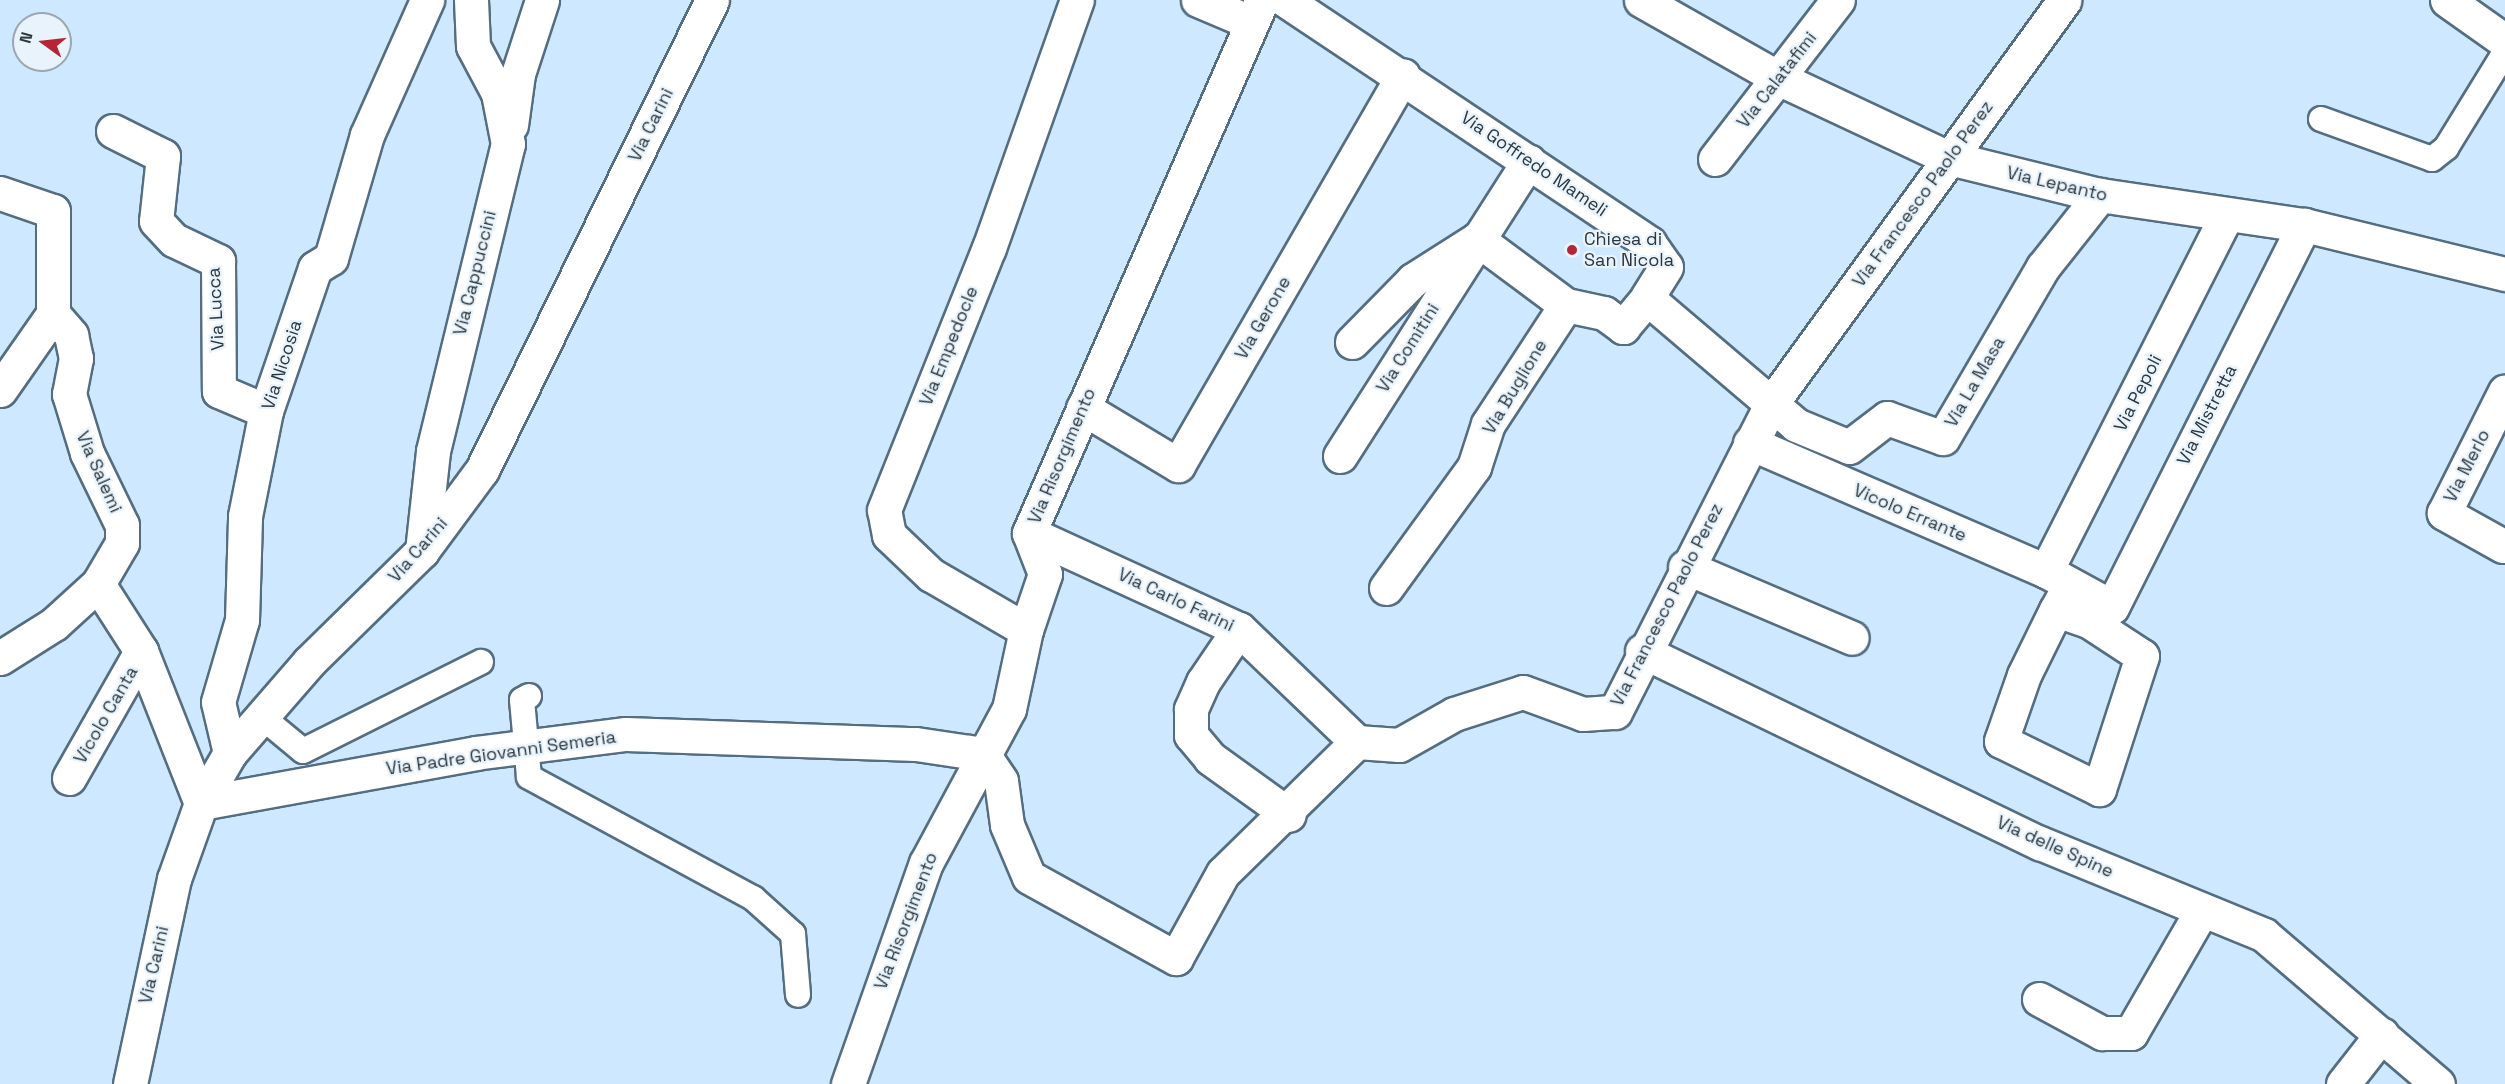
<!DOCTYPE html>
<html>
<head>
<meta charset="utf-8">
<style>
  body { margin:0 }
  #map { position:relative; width:2505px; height:1084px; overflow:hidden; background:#cde8ff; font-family:"Space Grotesk",sans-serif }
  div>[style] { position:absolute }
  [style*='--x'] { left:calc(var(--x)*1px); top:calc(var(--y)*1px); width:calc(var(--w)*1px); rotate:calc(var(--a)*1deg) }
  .roads { filter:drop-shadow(2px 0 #556d81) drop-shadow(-2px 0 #556d81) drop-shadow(0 2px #556d81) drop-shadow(0 -2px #556d81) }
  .lane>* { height:24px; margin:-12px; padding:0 12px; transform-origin:12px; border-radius:12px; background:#fff }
  .street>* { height:33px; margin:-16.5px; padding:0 16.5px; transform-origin:16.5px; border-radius:16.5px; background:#fff }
  .dots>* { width:16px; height:16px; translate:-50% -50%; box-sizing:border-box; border:3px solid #e8f3fc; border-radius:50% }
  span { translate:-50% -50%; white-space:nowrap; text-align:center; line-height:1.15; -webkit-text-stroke:4.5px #e8f3fc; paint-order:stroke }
  .street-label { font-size:18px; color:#2b363f }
  .poi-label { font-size:18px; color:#2b363f }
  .left { translate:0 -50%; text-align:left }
  .north { position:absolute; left:12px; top:12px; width:60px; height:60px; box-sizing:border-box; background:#e8f3fc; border:2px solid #9ca7b0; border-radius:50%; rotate:285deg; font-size:16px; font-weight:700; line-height:24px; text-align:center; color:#2b363f }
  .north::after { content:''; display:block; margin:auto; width:21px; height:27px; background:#b62533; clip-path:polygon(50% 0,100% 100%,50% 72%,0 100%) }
</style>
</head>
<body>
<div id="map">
  <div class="roads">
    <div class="lane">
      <i style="--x:2321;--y:119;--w:118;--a:19.8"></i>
      <i style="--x:2432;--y:159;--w:18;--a:-38"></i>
      <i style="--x:2446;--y:148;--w:113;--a:-58.4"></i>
      <i style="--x:529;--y:696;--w:8;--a:150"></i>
      <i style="--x:522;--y:700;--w:77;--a:84.8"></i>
      <i style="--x:529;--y:777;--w:255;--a:28.4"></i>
      <i style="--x:753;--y:898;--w:54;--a:42"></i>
      <i style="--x:793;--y:934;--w:61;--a:85.3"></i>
      <i style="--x:262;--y:717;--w:53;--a:39.7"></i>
      <i style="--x:303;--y:751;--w:199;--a:-26.6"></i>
    </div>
    <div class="street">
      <i style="--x:1198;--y:0;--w:56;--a:22.9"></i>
      <i style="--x:1285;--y:0;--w:438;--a:33.7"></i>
      <i style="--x:1649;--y:243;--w:29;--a:55"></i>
      <i style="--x:1666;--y:267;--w:36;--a:122"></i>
      <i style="--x:1647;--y:298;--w:196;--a:40.4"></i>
      <i style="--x:1796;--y:425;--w:57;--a:22.5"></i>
      <i style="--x:1849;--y:447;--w:48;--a:-37.3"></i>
      <i style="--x:1887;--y:418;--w:59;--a:19.7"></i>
      <i style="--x:1943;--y:438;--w:198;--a:-59.7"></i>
      <i style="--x:2043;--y:267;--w:92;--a:-51.6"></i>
      <i style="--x:1641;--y:0;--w:160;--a:29.6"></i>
      <i style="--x:1780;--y:79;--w:187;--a:25.1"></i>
      <i style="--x:1949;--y:158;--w:155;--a:13.8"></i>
      <i style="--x:2100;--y:195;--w:206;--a:8.4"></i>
      <i style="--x:2304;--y:225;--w:207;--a:13.7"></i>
      <i style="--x:2447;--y:0;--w:71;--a:35.3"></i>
      <i style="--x:511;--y:125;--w:51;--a:-82.2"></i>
      <i style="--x:518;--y:74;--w:78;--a:-72"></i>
      <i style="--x:113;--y:131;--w:56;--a:26.6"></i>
      <i style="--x:163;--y:156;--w:65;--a:96.1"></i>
      <i style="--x:156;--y:221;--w:26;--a:47"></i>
      <i style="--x:174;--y:240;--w:49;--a:25.5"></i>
      <i style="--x:218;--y:261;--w:130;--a:89.6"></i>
      <i style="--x:219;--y:391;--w:51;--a:23.1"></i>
      <i style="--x:1715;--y:159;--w:201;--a:-52.3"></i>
      <i style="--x:0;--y:193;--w:56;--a:18.8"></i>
      <i style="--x:53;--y:211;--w:103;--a:90"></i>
      <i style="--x:53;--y:314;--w:28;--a:49"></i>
      <i style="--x:71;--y:335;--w:24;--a:78"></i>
      <i style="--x:76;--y:358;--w:37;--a:101"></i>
      <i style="--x:69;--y:394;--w:62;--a:73"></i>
      <i style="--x:87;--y:453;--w:80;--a:64.1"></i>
      <i style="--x:122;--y:525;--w:18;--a:90"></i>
      <i style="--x:122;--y:543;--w:48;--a:120.3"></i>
      <i style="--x:98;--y:584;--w:80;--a:57.3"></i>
      <i style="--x:141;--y:651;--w:163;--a:68.5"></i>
      <i style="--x:1352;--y:342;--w:87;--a:-45.5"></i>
      <i style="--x:1413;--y:280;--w:76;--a:-32.6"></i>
      <i style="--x:1477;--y:239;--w:111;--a:36.6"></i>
      <i style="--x:1566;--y:305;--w:39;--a:12"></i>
      <i style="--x:1604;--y:313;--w:24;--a:36"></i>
      <i style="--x:1623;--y:327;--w:38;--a:-50"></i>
      <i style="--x:0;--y:390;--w:93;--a:-55.1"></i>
      <i style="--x:1083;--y:408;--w:111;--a:31"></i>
      <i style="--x:1178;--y:465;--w:450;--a:-60"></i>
      <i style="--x:1750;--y:443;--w:322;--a:23.4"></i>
      <i style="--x:2046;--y:571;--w:75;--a:28.6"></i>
      <i style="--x:2112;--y:607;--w:428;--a:-63.3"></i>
      <i style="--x:1340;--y:456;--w:350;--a:-57.4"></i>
      <i style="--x:1029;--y:533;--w:231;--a:24.6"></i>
      <i style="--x:1239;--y:629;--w:163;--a:43.8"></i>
      <i style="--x:2503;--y:546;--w:68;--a:-150.8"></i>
      <i style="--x:2444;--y:513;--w:136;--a:-63.4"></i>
      <i style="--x:422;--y:551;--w:101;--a:-83.7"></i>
      <i style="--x:433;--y:451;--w:316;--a:-76.3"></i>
      <i style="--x:508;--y:144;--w:52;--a:-101.1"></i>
      <i style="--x:498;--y:93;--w:53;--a:-118"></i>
      <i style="--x:473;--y:46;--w:46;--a:-92.5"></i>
      <i style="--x:1685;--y:567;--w:181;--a:23"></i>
      <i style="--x:2046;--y:571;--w:400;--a:-63.1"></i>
      <i style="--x:1386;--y:588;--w:150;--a:-54"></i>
      <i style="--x:1474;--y:467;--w:45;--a:-72"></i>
      <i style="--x:1488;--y:424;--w:142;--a:-56.8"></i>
      <i style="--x:2056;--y:610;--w:36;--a:19"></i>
      <i style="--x:2090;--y:622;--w:62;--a:33.2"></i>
      <i style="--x:2142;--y:656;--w:140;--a:107.9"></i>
      <i style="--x:2099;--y:789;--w:109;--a:-153.9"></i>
      <i style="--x:2001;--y:741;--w:70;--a:-70.8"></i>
      <i style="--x:2024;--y:675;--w:72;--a:-63.8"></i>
      <i style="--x:2056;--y:610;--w:26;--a:-61"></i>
      <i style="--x:1239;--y:629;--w:64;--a:124.2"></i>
      <i style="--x:1203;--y:682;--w:30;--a:114"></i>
      <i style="--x:1191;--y:709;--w:26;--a:90"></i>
      <i style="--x:1191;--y:735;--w:30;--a:50"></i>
      <i style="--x:1210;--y:758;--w:97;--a:35.8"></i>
      <i style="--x:1026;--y:630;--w:110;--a:-149.9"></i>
      <i style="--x:931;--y:575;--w:58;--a:-136.4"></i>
      <i style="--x:889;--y:535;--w:25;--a:-101"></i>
      <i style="--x:884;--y:510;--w:282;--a:-68.2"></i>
      <i style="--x:989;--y:248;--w:263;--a:-70.5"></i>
      <i style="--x:1642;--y:651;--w:442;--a:25.8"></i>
      <i style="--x:2040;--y:843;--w:242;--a:22.3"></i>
      <i style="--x:2264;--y:935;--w:229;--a:40.6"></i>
      <i style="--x:0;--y:658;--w:64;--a:-32.2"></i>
      <i style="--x:54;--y:624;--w:59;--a:-42.3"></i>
      <i style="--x:230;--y:753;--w:52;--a:-103.2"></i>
      <i style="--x:218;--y:702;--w:85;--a:-73.7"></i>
      <i style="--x:242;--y:620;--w:104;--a:-88.3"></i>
      <i style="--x:245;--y:516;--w:107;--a:-78.7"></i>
      <i style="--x:266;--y:411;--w:151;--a:-71.1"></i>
      <i style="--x:315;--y:268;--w:19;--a:-32"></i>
      <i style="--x:331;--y:258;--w:128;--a:-73.7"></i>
      <i style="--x:367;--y:135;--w:148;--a:-66"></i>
      <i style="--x:69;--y:778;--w:146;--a:-60.4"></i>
      <i style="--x:201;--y:803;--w:279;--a:-10.3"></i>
      <i style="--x:475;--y:753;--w:152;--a:-7.2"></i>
      <i style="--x:626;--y:734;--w:290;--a:2"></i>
      <i style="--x:916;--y:744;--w:68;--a:8.5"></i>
      <i style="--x:983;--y:754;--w:32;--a:56"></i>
      <i style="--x:1001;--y:781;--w:44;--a:82.2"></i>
      <i style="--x:1007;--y:825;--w:56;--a:67.1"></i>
      <i style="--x:1029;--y:877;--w:168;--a:28.9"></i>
      <i style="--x:1176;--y:958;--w:97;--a:-61.1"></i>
      <i style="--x:1223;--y:873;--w:187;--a:-44.4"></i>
      <i style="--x:1357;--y:742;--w:42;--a:4.1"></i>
      <i style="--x:1399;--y:745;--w:63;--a:-29.4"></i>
      <i style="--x:1454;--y:714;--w:72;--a:-17.7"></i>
      <i style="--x:1523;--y:692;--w:64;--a:20.1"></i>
      <i style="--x:1583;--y:714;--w:32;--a:-4"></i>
      <i style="--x:1615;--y:712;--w:345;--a:-63.1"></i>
      <i style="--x:1771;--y:404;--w:499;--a:-54"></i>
      <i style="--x:2039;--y:999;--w:72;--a:28.4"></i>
      <i style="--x:2102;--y:1033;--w:29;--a:0"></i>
      <i style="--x:2131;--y:1033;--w:142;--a:-60"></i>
      <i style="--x:130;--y:1084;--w:210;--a:-77.9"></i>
      <i style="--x:174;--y:879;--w:81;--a:-70.4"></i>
      <i style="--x:201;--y:803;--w:58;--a:-59.9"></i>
      <i style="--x:230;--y:753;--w:121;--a:-49"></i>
      <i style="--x:309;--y:662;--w:158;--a:-44.5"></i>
      <i style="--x:422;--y:551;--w:101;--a:-53.5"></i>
      <i style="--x:482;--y:470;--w:523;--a:-63.92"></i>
      <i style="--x:848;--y:1084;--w:234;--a:-70.6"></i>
      <i style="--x:926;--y:863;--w:175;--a:-61.7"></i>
      <i style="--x:1009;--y:709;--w:81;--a:-77.9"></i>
      <i style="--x:1026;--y:630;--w:59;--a:-71.3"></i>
      <i style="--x:1045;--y:574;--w:44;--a:-111.3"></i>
      <i style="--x:1029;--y:533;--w:582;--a:-66.39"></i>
      <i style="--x:2343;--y:1084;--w:63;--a:-52"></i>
    </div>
  </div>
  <div class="dots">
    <i style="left:1572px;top:250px;background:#b62533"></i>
  </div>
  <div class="street-label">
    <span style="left:1777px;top:80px;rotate:-52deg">Via Calatafimi</span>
    <span style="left:651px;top:125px;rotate:-64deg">Via Carini</span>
    <span style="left:1534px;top:164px;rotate:34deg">Via Goffredo Mameli</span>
    <span style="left:2057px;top:184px;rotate:13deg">Via Lepanto</span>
    <span style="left:1923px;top:194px;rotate:-54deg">Via Francesco Paolo Perez</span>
    <span style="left:475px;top:273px;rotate:-76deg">Via Cappuccini</span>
    <span style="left:216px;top:309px;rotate:-93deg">Via Lucca</span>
    <span style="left:1263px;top:318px;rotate:-60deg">Via Gerone</span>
    <span style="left:949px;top:346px;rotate:-68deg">Via Empedocle</span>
    <span style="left:1408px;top:348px;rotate:-58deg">Via Comitini</span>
    <span style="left:282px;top:365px;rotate:-72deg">Via Nicosia</span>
    <span style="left:1975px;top:382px;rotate:-60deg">Via La Masa</span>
    <span style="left:1515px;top:387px;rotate:-59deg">Via Buglione</span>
    <span style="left:2138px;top:393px;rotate:-63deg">Via Pepoli</span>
    <span style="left:2207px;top:415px;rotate:-63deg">Via Mistretta</span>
    <span style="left:1062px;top:456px;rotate:-67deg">Via Risorgimento</span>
    <span style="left:2467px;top:466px;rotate:-63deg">Via Merlo</span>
    <span style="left:99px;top:472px;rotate:66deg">Via Salemi</span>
    <span style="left:1910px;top:513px;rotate:23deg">Vicolo Errante</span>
    <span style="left:418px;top:550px;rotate:-49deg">Via Carini</span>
    <span style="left:1176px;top:600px;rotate:25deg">Via Carlo Farini</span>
    <span style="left:1667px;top:605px;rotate:-63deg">Via Francesco Paolo Perez</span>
    <span style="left:106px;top:715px;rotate:-60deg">Vicolo Canta</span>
    <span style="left:501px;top:753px;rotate:-8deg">Via Padre Giovanni Semeria</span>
    <span style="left:2055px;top:847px;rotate:24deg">Via delle Spine</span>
    <span style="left:906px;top:921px;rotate:-69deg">Via Risorgimento</span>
    <span style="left:154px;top:965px;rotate:-77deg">Via Carini</span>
  </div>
  <div class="poi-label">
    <span class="left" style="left:1584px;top:250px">Chiesa di<br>San Nicola</span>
  </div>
  <div class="north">N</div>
</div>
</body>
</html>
